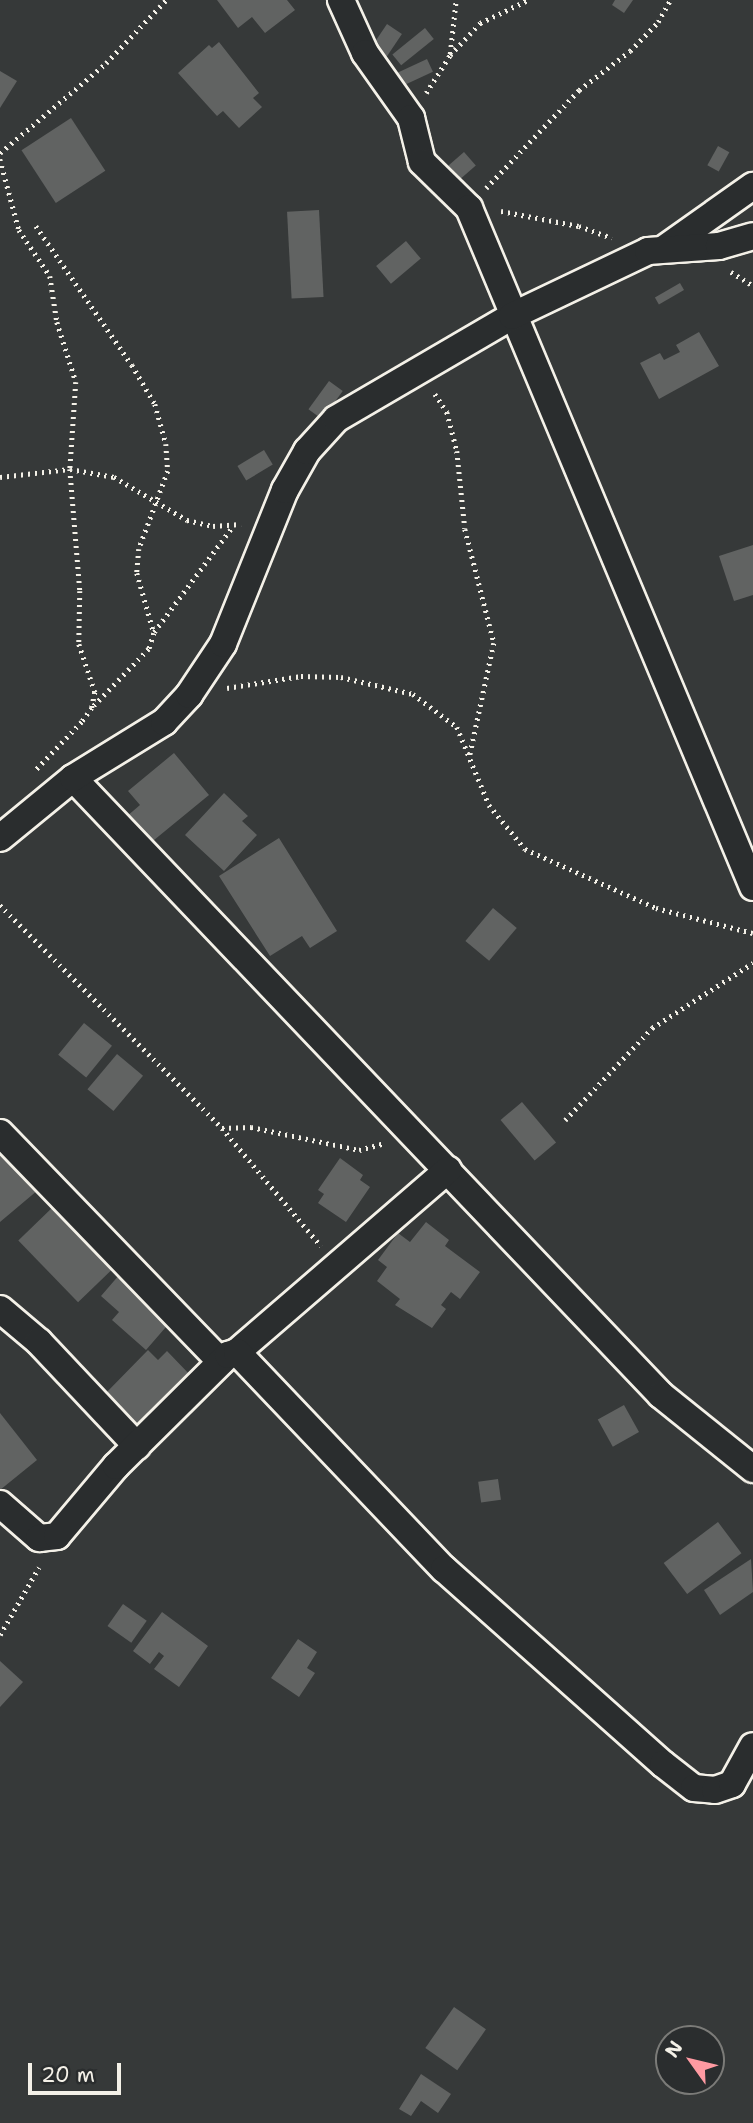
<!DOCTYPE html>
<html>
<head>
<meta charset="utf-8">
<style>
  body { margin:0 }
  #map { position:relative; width:753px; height:2123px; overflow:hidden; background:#363939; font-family:"Shantell Sans",sans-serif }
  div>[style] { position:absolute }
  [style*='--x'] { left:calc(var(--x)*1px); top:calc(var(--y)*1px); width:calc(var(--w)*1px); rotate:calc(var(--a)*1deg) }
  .building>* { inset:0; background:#616362; transform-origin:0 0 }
  .path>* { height:4.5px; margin-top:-2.25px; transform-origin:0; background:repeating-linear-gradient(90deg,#f4f1e8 0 2px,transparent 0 7px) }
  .roads { filter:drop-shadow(2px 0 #f4f1e8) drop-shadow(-2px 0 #f4f1e8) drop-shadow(0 2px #f4f1e8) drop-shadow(0 -2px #f4f1e8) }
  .street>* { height:26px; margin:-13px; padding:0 13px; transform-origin:13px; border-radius:13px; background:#2a2d2e }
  span { translate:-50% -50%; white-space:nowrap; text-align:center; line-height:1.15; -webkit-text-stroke:7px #2a2d2e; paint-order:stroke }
  .north { position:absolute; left:655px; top:2025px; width:70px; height:70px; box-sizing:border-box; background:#2a2d2e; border:2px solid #7b7b78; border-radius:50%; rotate:304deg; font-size:19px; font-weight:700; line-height:28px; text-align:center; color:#f4f1e8 }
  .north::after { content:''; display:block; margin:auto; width:24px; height:32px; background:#ff9aa2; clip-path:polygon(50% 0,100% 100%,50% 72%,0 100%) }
  .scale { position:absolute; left:28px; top:2063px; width:93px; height:32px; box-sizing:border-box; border:4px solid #f4f1e8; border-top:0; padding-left:9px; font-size:21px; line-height:24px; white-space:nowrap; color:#f4f1e8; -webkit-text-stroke:5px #2a2d2e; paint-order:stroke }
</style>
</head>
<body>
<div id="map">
  <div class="building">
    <i style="clip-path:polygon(217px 0,287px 0,295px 10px,265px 33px,252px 17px,238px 28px)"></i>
    <i style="clip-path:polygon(615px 0,633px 0,624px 13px,612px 5px)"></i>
    <i style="left:387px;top:24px;width:18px;height:33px;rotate:34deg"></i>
    <i style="left:425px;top:28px;width:14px;height:42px;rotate:51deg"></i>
    <i style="clip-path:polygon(219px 42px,259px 93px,253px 98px,262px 107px,239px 128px,223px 111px,217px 116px,178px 73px,209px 45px,212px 48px)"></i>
    <i style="left:427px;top:59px;width:14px;height:38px;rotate:65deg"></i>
    <i style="clip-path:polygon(0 71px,17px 81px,0 108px)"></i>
    <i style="left:71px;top:118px;width:63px;height:59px;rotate:57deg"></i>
    <i style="left:718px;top:146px;width:13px;height:22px;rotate:29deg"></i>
    <i style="left:464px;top:152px;width:18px;height:27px;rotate:49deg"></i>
    <i style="left:319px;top:210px;width:87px;height:32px;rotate:87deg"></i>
    <i style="left:406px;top:241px;width:23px;height:39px;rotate:50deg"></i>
    <i style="left:680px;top:283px;width:8px;height:29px;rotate:60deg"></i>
    <i style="clip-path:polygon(699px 332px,719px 366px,659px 399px,640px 363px,660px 353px,664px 360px,680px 352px,676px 345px)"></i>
    <i style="left:329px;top:381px;width:17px;height:35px;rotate:36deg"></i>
    <i style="left:264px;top:450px;width:17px;height:31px;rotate:59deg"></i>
    <i style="clip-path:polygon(753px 545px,753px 595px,734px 601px,719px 556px)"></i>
    <i style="clip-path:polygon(174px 753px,209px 795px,148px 845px,126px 817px,140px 805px,128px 791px)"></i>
    <i style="clip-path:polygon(224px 793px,248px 816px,242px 821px,257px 835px,224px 871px,185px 835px)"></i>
    <i style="clip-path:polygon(279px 838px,337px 931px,310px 948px,302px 936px,270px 956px,219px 876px)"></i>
    <i style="left:493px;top:908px;width:31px;height:43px;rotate:40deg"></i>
    <i style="left:84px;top:1023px;width:36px;height:41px;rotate:39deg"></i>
    <i style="left:117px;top:1054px;width:34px;height:46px;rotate:40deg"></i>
    <i style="left:522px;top:1102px;width:53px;height:28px;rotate:50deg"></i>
    <i style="clip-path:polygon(0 1145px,38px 1190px,0 1222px)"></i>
    <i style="clip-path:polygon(340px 1158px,363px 1175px,360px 1180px,370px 1187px,346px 1222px,318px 1203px,324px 1194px,318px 1190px)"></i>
    <i style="left:55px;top:1205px;width:86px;height:51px;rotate:46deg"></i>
    <i style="clip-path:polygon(426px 1222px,449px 1240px,445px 1246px,480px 1272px,460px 1299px,451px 1292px,441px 1305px,446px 1309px,432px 1328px,395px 1305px,400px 1299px,377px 1281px,387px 1267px,378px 1260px,398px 1233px,410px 1242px)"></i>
    <i style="clip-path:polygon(120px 1274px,172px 1320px,146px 1350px,112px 1320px,119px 1312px,101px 1296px)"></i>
    <i style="clip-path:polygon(148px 1350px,158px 1360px,167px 1351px,192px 1377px,140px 1430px,104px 1395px)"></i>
    <i style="left:624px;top:1405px;width:31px;height:30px;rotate:61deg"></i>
    <i style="clip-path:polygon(0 1413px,37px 1460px,0 1490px)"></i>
    <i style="left:498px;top:1479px;width:21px;height:20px;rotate:82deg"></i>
    <i style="left:718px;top:1522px;width:39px;height:68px;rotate:53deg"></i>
    <i style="clip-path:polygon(751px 1559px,753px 1592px,720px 1615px,704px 1590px)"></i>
    <i style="left:123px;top:1604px;width:29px;height:27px;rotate:35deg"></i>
    <i style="clip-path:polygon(162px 1612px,208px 1646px,179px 1687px,154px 1669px,164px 1656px,159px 1652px,150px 1664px,133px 1651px)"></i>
    <i style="clip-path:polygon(298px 1639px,317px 1652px,307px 1668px,315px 1673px,299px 1697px,271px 1678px)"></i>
    <i style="clip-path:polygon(0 1661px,23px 1682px,0 1707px)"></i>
    <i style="left:454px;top:2007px;width:39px;height:50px;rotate:35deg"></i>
    <i style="clip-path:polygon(421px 2074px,451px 2094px,438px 2113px,421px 2101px,411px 2116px,399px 2109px)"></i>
  </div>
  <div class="path">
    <i style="--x:450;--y:54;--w:54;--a:-83.7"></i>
    <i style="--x:426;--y:93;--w:45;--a:-57.7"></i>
    <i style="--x:450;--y:55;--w:44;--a:-46.8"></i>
    <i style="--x:480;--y:23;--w:53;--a:-25.6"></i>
    <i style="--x:0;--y:153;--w:139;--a:-40.3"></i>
    <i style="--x:106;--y:63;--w:87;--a:-46.4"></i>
    <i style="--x:0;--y:159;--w:73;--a:75"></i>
    <i style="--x:19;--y:230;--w:55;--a:56"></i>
    <i style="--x:50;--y:276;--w:47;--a:81.3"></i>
    <i style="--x:57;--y:322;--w:63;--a:72.4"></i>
    <i style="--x:76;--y:382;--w:87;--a:93.9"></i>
    <i style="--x:70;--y:469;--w:122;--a:85.3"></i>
    <i style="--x:80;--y:591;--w:53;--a:91.1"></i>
    <i style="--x:79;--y:644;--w:51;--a:71.6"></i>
    <i style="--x:95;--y:692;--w:16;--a:101"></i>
    <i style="--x:92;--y:708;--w:17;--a:126"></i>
    <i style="--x:82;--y:722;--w:68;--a:133.8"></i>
    <i style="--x:486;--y:188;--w:135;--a:-46.5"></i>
    <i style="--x:579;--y:90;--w:64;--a:-37.4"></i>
    <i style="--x:630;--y:51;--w:40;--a:-46"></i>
    <i style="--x:658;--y:22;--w:25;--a:-61"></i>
    <i style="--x:501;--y:211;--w:79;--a:10.9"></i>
    <i style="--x:579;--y:226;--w:35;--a:20"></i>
    <i style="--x:36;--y:226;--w:169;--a:55.4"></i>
    <i style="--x:132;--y:365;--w:45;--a:59.5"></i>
    <i style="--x:155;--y:404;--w:41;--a:74.6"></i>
    <i style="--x:166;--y:444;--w:27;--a:86"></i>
    <i style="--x:168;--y:471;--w:83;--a:110.4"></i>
    <i style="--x:139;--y:549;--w:24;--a:95"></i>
    <i style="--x:137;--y:573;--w:62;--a:74.2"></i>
    <i style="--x:154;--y:633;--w:17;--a:107"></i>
    <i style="--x:149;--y:649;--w:81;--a:134"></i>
    <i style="--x:731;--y:272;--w:26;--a:32"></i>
    <i style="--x:435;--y:394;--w:22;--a:56"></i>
    <i style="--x:447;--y:412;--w:40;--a:75.6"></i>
    <i style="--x:457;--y:451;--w:78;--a:84.1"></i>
    <i style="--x:465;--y:529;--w:118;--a:75.7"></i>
    <i style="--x:494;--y:643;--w:115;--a:102.1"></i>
    <i style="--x:0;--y:477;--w:70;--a:-6.5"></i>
    <i style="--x:70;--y:469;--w:45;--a:10.3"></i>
    <i style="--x:114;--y:477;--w:85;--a:30.5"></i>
    <i style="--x:187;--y:520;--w:27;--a:13"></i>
    <i style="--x:213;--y:526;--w:28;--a:-4"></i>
    <i style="--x:154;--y:632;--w:132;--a:-53.3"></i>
    <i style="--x:227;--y:688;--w:75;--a:-9.2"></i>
    <i style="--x:301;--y:676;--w:40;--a:1.4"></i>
    <i style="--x:341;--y:677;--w:74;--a:13.3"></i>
    <i style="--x:413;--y:694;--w:55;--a:36.9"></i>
    <i style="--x:457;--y:727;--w:84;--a:67.7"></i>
    <i style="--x:489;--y:805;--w:57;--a:50.7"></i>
    <i style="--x:525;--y:849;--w:144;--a:24.2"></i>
    <i style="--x:656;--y:908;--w:100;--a:14.5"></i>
    <i style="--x:0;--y:905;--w:315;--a:45.1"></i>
    <i style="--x:222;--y:1128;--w:154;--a:50"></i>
    <i style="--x:565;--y:1120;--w:127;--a:-46.6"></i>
    <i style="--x:652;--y:1028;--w:120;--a:-32.8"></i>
    <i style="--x:222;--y:1128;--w:29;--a:-2"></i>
    <i style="--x:251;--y:1127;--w:110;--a:12"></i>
    <i style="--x:359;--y:1150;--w:24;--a:-15"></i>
    <i style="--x:0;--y:1635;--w:78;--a:-60.2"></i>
  </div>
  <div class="roads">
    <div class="street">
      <i style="--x:341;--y:0;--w:58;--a:65.6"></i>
      <i style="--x:365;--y:53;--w:80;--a:54.7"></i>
      <i style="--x:411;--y:118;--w:45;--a:76"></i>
      <i style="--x:422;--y:162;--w:66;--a:44.4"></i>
      <i style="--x:469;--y:208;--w:736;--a:67.3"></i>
      <i style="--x:665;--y:248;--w:108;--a:-35.2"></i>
      <i style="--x:73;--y:778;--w:852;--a:46.38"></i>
      <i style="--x:661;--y:1395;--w:118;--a:38.8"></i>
      <i style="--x:0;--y:838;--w:94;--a:-39.4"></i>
      <i style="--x:73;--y:778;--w:107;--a:-31.6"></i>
      <i style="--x:164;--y:722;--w:37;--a:-47"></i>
      <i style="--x:189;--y:695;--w:61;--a:-56.3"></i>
      <i style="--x:223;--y:644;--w:166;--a:-68.1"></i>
      <i style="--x:285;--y:490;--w:45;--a:-60.6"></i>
      <i style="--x:307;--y:451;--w:43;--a:-47.8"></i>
      <i style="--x:336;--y:419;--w:204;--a:-30.3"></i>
      <i style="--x:512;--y:316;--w:151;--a:-25.5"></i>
      <i style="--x:648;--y:251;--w:71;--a:-4"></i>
      <i style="--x:719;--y:246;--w:35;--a:-16"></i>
      <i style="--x:0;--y:1133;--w:318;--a:46"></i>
      <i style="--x:0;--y:1309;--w:51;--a:40.2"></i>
      <i style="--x:39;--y:1342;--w:143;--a:46.7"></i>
      <i style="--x:237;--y:1352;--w:279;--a:-40.8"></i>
      <i style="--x:0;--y:1504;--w:52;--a:41.1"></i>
      <i style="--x:39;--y:1538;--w:18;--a:-6"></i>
      <i style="--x:57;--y:1536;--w:92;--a:-49.9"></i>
      <i style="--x:116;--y:1466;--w:158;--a:-44.7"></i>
      <i style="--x:228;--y:1355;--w:9;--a:-18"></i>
      <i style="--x:237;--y:1352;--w:300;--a:46.4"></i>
      <i style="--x:444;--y:1569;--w:293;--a:41.7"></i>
      <i style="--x:663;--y:1764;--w:39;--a:38"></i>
      <i style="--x:694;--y:1788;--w:21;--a:5"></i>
      <i style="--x:715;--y:1790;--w:18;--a:-19"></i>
      <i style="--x:732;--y:1784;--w:43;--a:-61.1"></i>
    </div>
  </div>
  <div class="north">N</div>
  <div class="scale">20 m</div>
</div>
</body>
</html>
